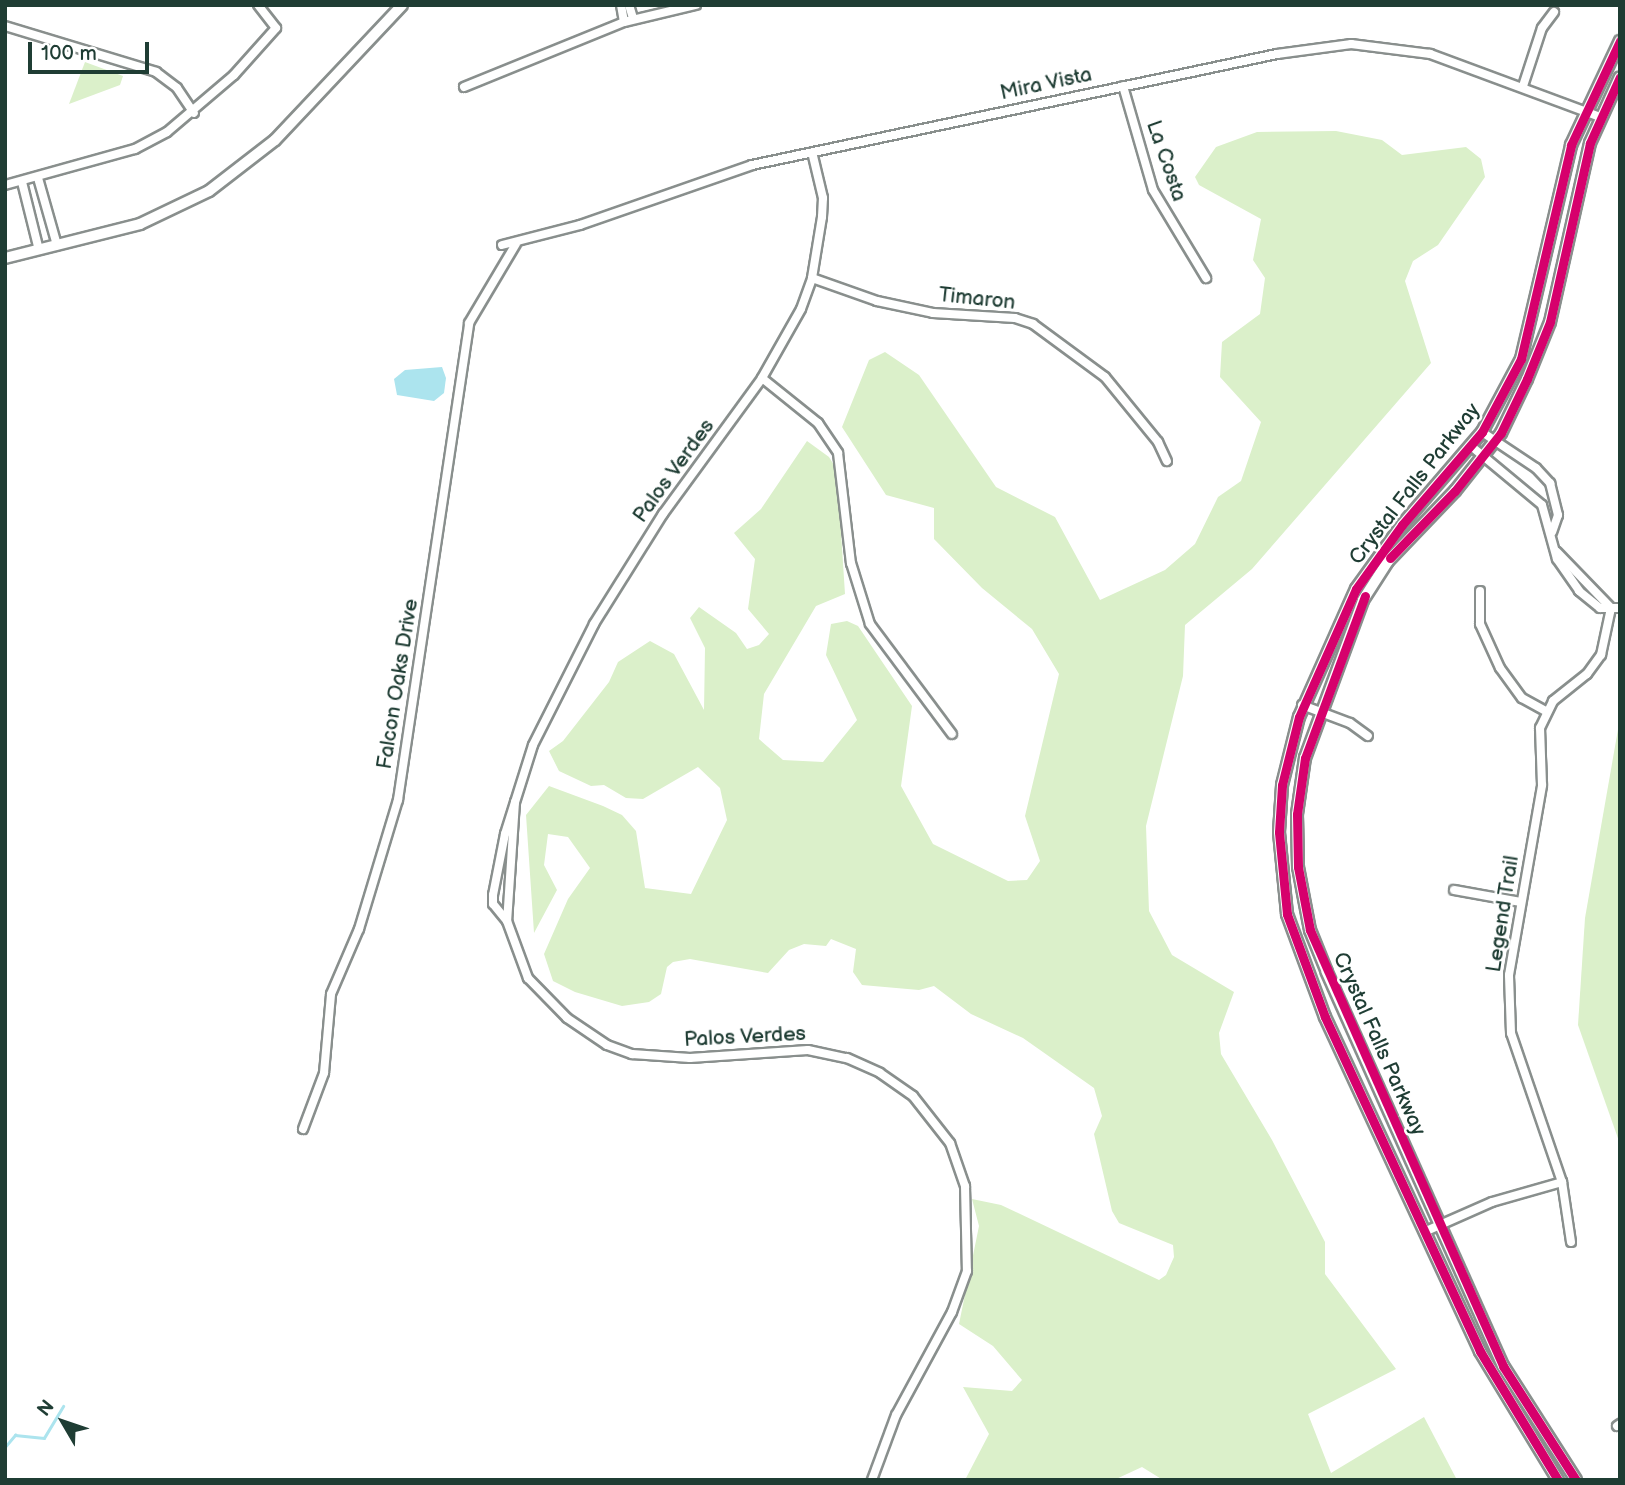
<!DOCTYPE html>
<html>
<head>
<meta charset="utf-8">
<style>
  body { margin:0 }
  #map { position:relative; width:1625px; height:1485px; overflow:hidden; background:#fff; font-family:"Balsamiq Sans",sans-serif }
  div>[style] { position:absolute }
  [style*='--x'] { left:calc(var(--x)*1px); top:calc(var(--y)*1px); width:calc(var(--w)*1px); rotate:calc(var(--a)*1deg) }
  .green>* { inset:0; background:#dbf0ca }
  .water>* { inset:0; background:#ace4ee }
  .stream>* { height:2.5px; margin:-1.25px; padding:0 1.25px; transform-origin:1.25px; border-radius:1.25px; background:#ace4ee }
  .roads { filter:drop-shadow(2px 0 #898f8d) drop-shadow(-2px 0 #898f8d) drop-shadow(0 2px #898f8d) drop-shadow(0 -2px #898f8d) }
  .street>* { height:8px; margin:-4px; padding:0 4px; transform-origin:4px; border-radius:4px; background:#fff }
  .secondary>* { height:10px; margin:-5px; padding:0 5px; transform-origin:5px; border-radius:5px; background:#fff }
  .cycleway>* { height:9px; margin:-4.5px; padding:0 4.5px; transform-origin:4.5px; border-radius:4.5px; background:#d6006c }
  span { translate:-50% -50%; white-space:nowrap; text-align:center; line-height:1.15; -webkit-text-stroke:5px #fff; paint-order:stroke }
  .street-label { font-size:21px; color:#1f3d34 }
  .frame { position:absolute; inset:0; border:7px solid #1f3d34; pointer-events:none }
  .north { position:absolute; left:28px; top:1387px; width:70px; height:70px; -webkit-text-stroke:5px #fff; paint-order:stroke; rotate:309deg; font-size:19px; font-weight:700; line-height:28px; text-align:center; color:#1f3d34 }
  .north::after { content:''; display:block; margin:auto; width:24px; height:32px; background:#1f3d34; clip-path:polygon(50% 0,100% 100%,50% 72%,0 100%) }
  .scale { position:absolute; left:28px; top:42px; width:121px; height:32px; box-sizing:border-box; border:4px solid #1f3d34; border-top:0; padding-left:9px; font-size:21px; line-height:24px; white-space:nowrap; color:#1f3d34; -webkit-text-stroke:5px #fff; paint-order:stroke }
</style>
</head>
<body>
<div id="map">
  <div class="green">
    <i style="clip-path:polygon(85px 62px,123px 76px,120px 85px,69px 104px)"></i>
    <i style="clip-path:polygon(1336px 131px,1382px 140px,1402px 155px,1466px 147px,1481px 159px,1485px 177px,1438px 245px,1413px 261px,1405px 281px,1431px 363px,1252px 569px,1185px 625px,1183px 676px,1146px 826px,1149px 911px,1172px 955px,1234px 992px,1219px 1033px,1221px 1054px,1272px 1140px,1325px 1242px,1325px 1274px,1396px 1369px,1308px 1414px,1331px 1473px,1424px 1417px,1457px 1480px,1163px 1480px,1142px 1467px,1114px 1480px,965px 1480px,989px 1434px,963px 1387px,1012px 1391px,1022px 1380px,993px 1346px,959px 1324px,979px 1226px,972px 1199px,1001px 1205px,1159px 1280px,1166px 1275px,1174px 1257px,1173px 1245px,1119px 1223px,1112px 1211px,1094px 1134px,1102px 1116px,1094px 1088px,1023px 1038px,971px 1014px,934px 986px,919px 990px,862px 985px,853px 972px,856px 949px,831px 939px,826px 946px,804px 944px,789px 950px,768px 973px,690px 959px,673px 962px,667px 967px,661px 994px,649px 1002px,622px 1006px,575px 992px,553px 981px,544px 954px,568px 899px,590px 868px,568px 837px,548px 834px,544px 865px,557px 890px,534px 933px,526px 815px,549px 786px,603px 806px,622px 815px,636px 831px,645px 888px,691px 894px,727px 820px,720px 788px,698px 767px,643px 799px,626px 798px,604px 785px,591px 786px,559px 771px,549px 751px,563px 741px,609px 682px,618px 662px,650px 641px,674px 654px,704px 710px,705px 648px,690px 618px,699px 607px,736px 633px,747px 649px,759px 645px,769px 634px,748px 609px,755px 559px,734px 533px,761px 509px,807px 441px,829px 457px,837px 470px,845px 594px,816px 606px,764px 694px,759px 739px,783px 760px,823px 762px,857px 720px,826px 655px,831px 624px,847px 621px,858px 626px,912px 706px,901px 786px,933px 844px,1008px 881px,1027px 880px,1040px 861px,1025px 816px,1059px 674px,1032px 629px,982px 588px,934px 539px,934px 508px,886px 495px,842px 427px,869px 360px,885px 352px,919px 375px,996px 487px,1055px 517px,1100px 600px,1165px 570px,1195px 544px,1218px 497px,1241px 481px,1261px 422px,1220px 377px,1222px 342px,1260px 314px,1265px 278px,1253px 260px,1261px 219px,1199px 185px,1195px 177px,1216px 147px,1257px 132px)"></i>
    <i style="clip-path:polygon(1620px 718px,1620px 1144px,1578px 1025px,1585px 918px)"></i>
  </div>
  <div class="water">
    <i style="clip-path:polygon(442px 367px,446px 378px,444px 393px,434px 401px,397px 395px,394px 379px,405px 370px)"></i>
  </div>
  <div class="stream">
    <i style="--x:5;--y:1447;--w:16;--a:-50"></i>
    <i style="--x:15;--y:1435;--w:29;--a:6"></i>
    <i style="--x:44;--y:1438;--w:37;--a:-59"></i>
  </div>
  <div class="roads">
    <div class="street">
      <i style="--x:621;--y:5;--w:17;--a:80"></i>
      <i style="--x:629;--y:5;--w:14;--a:73"></i>
      <i style="--x:5;--y:26;--w:158;--a:16.9"></i>
      <i style="--x:156;--y:72;--w:26;--a:37"></i>
      <i style="--x:177;--y:88;--w:30;--a:56"></i>
      <i style="--x:1123;--y:86;--w:108;--a:73.9"></i>
      <i style="--x:1153;--y:190;--w:103;--a:58.9"></i>
      <i style="--x:1523;--y:86;--w:61;--a:-71.9"></i>
      <i style="--x:1542;--y:28;--w:20;--a:-53"></i>
      <i style="--x:464;--y:87;--w:173;--a:-22.1"></i>
      <i style="--x:624;--y:22;--w:74;--a:-13.3"></i>
      <i style="--x:38;--y:178;--w:70;--a:74.2"></i>
      <i style="--x:22;--y:182;--w:70;--a:76"></i>
      <i style="--x:5;--y:185;--w:135;--a:-15.5"></i>
      <i style="--x:135;--y:149;--w:36;--a:-28"></i>
      <i style="--x:167;--y:132;--w:88;--a:-40.4"></i>
      <i style="--x:234;--y:75;--w:63;--a:-48.2"></i>
      <i style="--x:276;--y:28;--w:29;--a:-128"></i>
      <i style="--x:502;--y:245;--w:81;--a:-14.4"></i>
      <i style="--x:580;--y:225;--w:182;--a:-19.2"></i>
      <i style="--x:752;--y:165;--w:537;--a:-11.94"></i>
      <i style="--x:1277;--y:54;--w:75;--a:-7.7"></i>
      <i style="--x:1351;--y:44;--w:80;--a:7.2"></i>
      <i style="--x:1430;--y:54;--w:181;--a:20.3"></i>
      <i style="--x:812;--y:278;--w:69;--a:19.5"></i>
      <i style="--x:877;--y:301;--w:57;--a:12.1"></i>
      <i style="--x:933;--y:313;--w:82;--a:3.5"></i>
      <i style="--x:1015;--y:318;--w:19;--a:18"></i>
      <i style="--x:1033;--y:324;--w:89;--a:36.4"></i>
      <i style="--x:1105;--y:377;--w:84;--a:50.8"></i>
      <i style="--x:1158;--y:442;--w:21;--a:65"></i>
      <i style="--x:762;--y:378;--w:72;--a:38.8"></i>
      <i style="--x:818;--y:423;--w:36;--a:56"></i>
      <i style="--x:838;--y:453;--w:111;--a:83.3"></i>
      <i style="--x:851;--y:563;--w:64;--a:72.7"></i>
      <i style="--x:870;--y:624;--w:137;--a:53.3"></i>
      <i style="--x:1482;--y:432;--w:65;--a:33.7"></i>
      <i style="--x:1536;--y:468;--w:21;--a:47"></i>
      <i style="--x:1550;--y:483;--w:33;--a:76"></i>
      <i style="--x:1558;--y:515;--w:18;--a:109"></i>
      <i style="--x:1471;--y:446;--w:92;--a:39.7"></i>
      <i style="--x:1542;--y:505;--w:56;--a:74.5"></i>
      <i style="--x:1557;--y:559;--w:39;--a:55"></i>
      <i style="--x:1579;--y:591;--w:27;--a:39"></i>
      <i style="--x:1600;--y:608;--w:20;--a:0"></i>
      <i style="--x:1557;--y:552;--w:78;--a:46"></i>
      <i style="--x:1480;--y:591;--w:33;--a:90"></i>
      <i style="--x:1480;--y:624;--w:48;--a:65.6"></i>
      <i style="--x:1500;--y:668;--w:37;--a:54"></i>
      <i style="--x:1522;--y:698;--w:26;--a:29"></i>
      <i style="--x:1302;--y:705;--w:51;--a:20.6"></i>
      <i style="--x:1350;--y:723;--w:22;--a:36"></i>
      <i style="--x:515;--y:802;--w:119;--a:93.8"></i>
      <i style="--x:507;--y:921;--w:61;--a:69.8"></i>
      <i style="--x:528;--y:978;--w:56;--a:45.7"></i>
      <i style="--x:567;--y:1018;--w:48;--a:34"></i>
      <i style="--x:607;--y:1045;--w:27;--a:20"></i>
      <i style="--x:632;--y:1054;--w:58;--a:3.9"></i>
      <i style="--x:690;--y:1058;--w:118;--a:-3.9"></i>
      <i style="--x:808;--y:1050;--w:40;--a:12"></i>
      <i style="--x:847;--y:1058;--w:36;--a:24"></i>
      <i style="--x:880;--y:1073;--w:40;--a:34.9"></i>
      <i style="--x:913;--y:1096;--w:60;--a:51.8"></i>
      <i style="--x:950;--y:1143;--w:46;--a:70.8"></i>
      <i style="--x:965;--y:1186;--w:85;--a:88.7"></i>
      <i style="--x:967;--y:1271;--w:44;--a:110.1"></i>
      <i style="--x:952;--y:1312;--w:117;--a:118.5"></i>
      <i style="--x:896;--y:1415;--w:69;--a:110.3"></i>
      <i style="--x:1454;--y:890;--w:68;--a:10.2"></i>
      <i style="--x:507;--y:921;--w:22;--a:-129"></i>
      <i style="--x:493;--y:904;--w:9;--a:-90"></i>
      <i style="--x:493;--y:895;--w:62;--a:-78.9"></i>
      <i style="--x:505;--y:834;--w:93;--a:-72.5"></i>
      <i style="--x:533;--y:745;--w:136;--a:-63.2"></i>
      <i style="--x:594;--y:624;--w:130;--a:-57.9"></i>
      <i style="--x:663;--y:514;--w:168;--a:-53.9"></i>
      <i style="--x:762;--y:378;--w:79;--a:-60.5"></i>
      <i style="--x:801;--y:309;--w:33;--a:-70"></i>
      <i style="--x:812;--y:278;--w:62;--a:-80.7"></i>
      <i style="--x:822;--y:217;--w:19;--a:-87"></i>
      <i style="--x:823;--y:198;--w:47;--a:-103.4"></i>
      <i style="--x:303;--y:1129;--w:60;--a:-69.4"></i>
      <i style="--x:324;--y:1073;--w:79;--a:-84.9"></i>
      <i style="--x:331;--y:994;--w:71;--a:-66.7"></i>
      <i style="--x:359;--y:929;--w:135;--a:-73.2"></i>
      <i style="--x:398;--y:800;--w:482;--a:-81.5"></i>
      <i style="--x:469;--y:323;--w:92;--a:-59.3"></i>
      <i style="--x:1424;--y:1232;--w:74;--a:-23.8"></i>
      <i style="--x:1492;--y:1202;--w:73;--a:-15.9"></i>
      <i style="--x:1571;--y:1242;--w:61;--a:-98.5"></i>
      <i style="--x:1562;--y:1182;--w:157;--a:-108.9"></i>
      <i style="--x:1511;--y:1033;--w:58;--a:-92"></i>
      <i style="--x:1509;--y:975;--w:193;--a:-80.1"></i>
      <i style="--x:1542;--y:785;--w:57;--a:-92"></i>
      <i style="--x:1540;--y:728;--w:30;--a:-64"></i>
      <i style="--x:1553;--y:701;--w:43;--a:-38.5"></i>
      <i style="--x:1587;--y:674;--w:24;--a:-54"></i>
      <i style="--x:1601;--y:655;--w:48;--a:-78"></i>
      <i style="--x:1617;--y:1426;--w:4;--a:-34"></i>
    </div>
    <div class="secondary">
      <i style="--x:5;--y:258;--w:139;--a:-14.1"></i>
      <i style="--x:140;--y:224;--w:76;--a:-25.6"></i>
      <i style="--x:209;--y:191;--w:83;--a:-37.7"></i>
      <i style="--x:275;--y:140;--w:185;--a:-46.7"></i>
      <i style="--x:1558;--y:1480;--w:151;--a:-121.2"></i>
      <i style="--x:1480;--y:1351;--w:368;--a:-114.9"></i>
      <i style="--x:1325;--y:1017;--w:110;--a:-110.3"></i>
      <i style="--x:1287;--y:914;--w:82;--a:-95.6"></i>
      <i style="--x:1279;--y:832;--w:47;--a:-86.3"></i>
      <i style="--x:1282;--y:785;--w:70;--a:-76"></i>
      <i style="--x:1299;--y:717;--w:140;--a:-66"></i>
      <i style="--x:1356;--y:589;--w:79;--a:-54.3"></i>
      <i style="--x:1402;--y:525;--w:123;--a:-49.3"></i>
      <i style="--x:1482;--y:432;--w:83;--a:-61.9"></i>
      <i style="--x:1521;--y:359;--w:220;--a:-76.8"></i>
      <i style="--x:1571;--y:145;--w:115;--a:-64.8"></i>
      <i style="--x:1576;--y:1480;--w:135;--a:-122.6"></i>
      <i style="--x:1503;--y:1366;--w:432;--a:-114.1"></i>
      <i style="--x:1327;--y:972;--w:45;--a:-112"></i>
      <i style="--x:1310;--y:930;--w:64;--a:-100.8"></i>
      <i style="--x:1298;--y:867;--w:53;--a:-91.1"></i>
      <i style="--x:1297;--y:814;--w:57;--a:-81.9"></i>
      <i style="--x:1305;--y:758;--w:168;--a:-69.8"></i>
      <i style="--x:1363;--y:600;--w:46;--a:-57.3"></i>
      <i style="--x:1388;--y:561;--w:97;--a:-46.3"></i>
      <i style="--x:1455;--y:491;--w:74;--a:-51.6"></i>
      <i style="--x:1501;--y:433;--w:60;--a:-64.3"></i>
      <i style="--x:1527;--y:379;--w:61;--a:-68"></i>
      <i style="--x:1550;--y:322;--w:183;--a:-77.4"></i>
      <i style="--x:1590;--y:143;--w:72;--a:-65.6"></i>
    </div>
  </div>
  <div class="cycleway">
    <i style="--x:1390;--y:558;--w:93;--a:-45.9"></i>
    <i style="--x:1455;--y:491;--w:74;--a:-51.6"></i>
    <i style="--x:1501;--y:433;--w:60;--a:-64.3"></i>
    <i style="--x:1527;--y:379;--w:61;--a:-68"></i>
    <i style="--x:1550;--y:322;--w:183;--a:-77.4"></i>
    <i style="--x:1590;--y:143;--w:72;--a:-65.6"></i>
    <i style="--x:1365;--y:596;--w:173;--a:110.3"></i>
    <i style="--x:1305;--y:758;--w:57;--a:98.1"></i>
    <i style="--x:1297;--y:814;--w:53;--a:88.9"></i>
    <i style="--x:1298;--y:867;--w:64;--a:79.2"></i>
    <i style="--x:1310;--y:930;--w:477;--a:66.1"></i>
    <i style="--x:1503;--y:1366;--w:135;--a:57.4"></i>
    <i style="--x:1558;--y:1480;--w:151;--a:-121.2"></i>
    <i style="--x:1480;--y:1351;--w:368;--a:-114.9"></i>
    <i style="--x:1325;--y:1017;--w:110;--a:-110.3"></i>
    <i style="--x:1287;--y:914;--w:82;--a:-95.6"></i>
    <i style="--x:1279;--y:832;--w:47;--a:-86.3"></i>
    <i style="--x:1282;--y:785;--w:70;--a:-76"></i>
    <i style="--x:1299;--y:717;--w:140;--a:-66"></i>
    <i style="--x:1356;--y:589;--w:79;--a:-54.3"></i>
    <i style="--x:1402;--y:525;--w:123;--a:-49.3"></i>
    <i style="--x:1482;--y:432;--w:83;--a:-61.9"></i>
    <i style="--x:1521;--y:359;--w:220;--a:-76.8"></i>
    <i style="--x:1571;--y:145;--w:115;--a:-64.8"></i>
  </div>
  <div class="street-label">
    <span style="left:1046px;top:84px;rotate:-12deg">Mira Vista</span>
    <span style="left:1166px;top:161px;rotate:71deg">La Costa</span>
    <span style="left:977px;top:299px;rotate:6deg">Timaron</span>
    <span style="left:674px;top:471px;rotate:-54deg">Palos Verdes</span>
    <span style="left:1415px;top:484px;rotate:-52deg">Crystal Falls Parkway</span>
    <span style="left:398px;top:684px;rotate:-81deg">Falcon Oaks Drive</span>
    <span style="left:1503px;top:914px;rotate:-81deg">Legend Trail</span>
    <span style="left:745px;top:1037px;rotate:-3deg">Palos Verdes</span>
    <span style="left:1379px;top:1044px;rotate:66deg">Crystal Falls Parkway</span>
  </div>
  <div class="frame"></div>
  <div class="north">N</div>
  <div class="scale">100 m</div>
</div>
</body>
</html>
